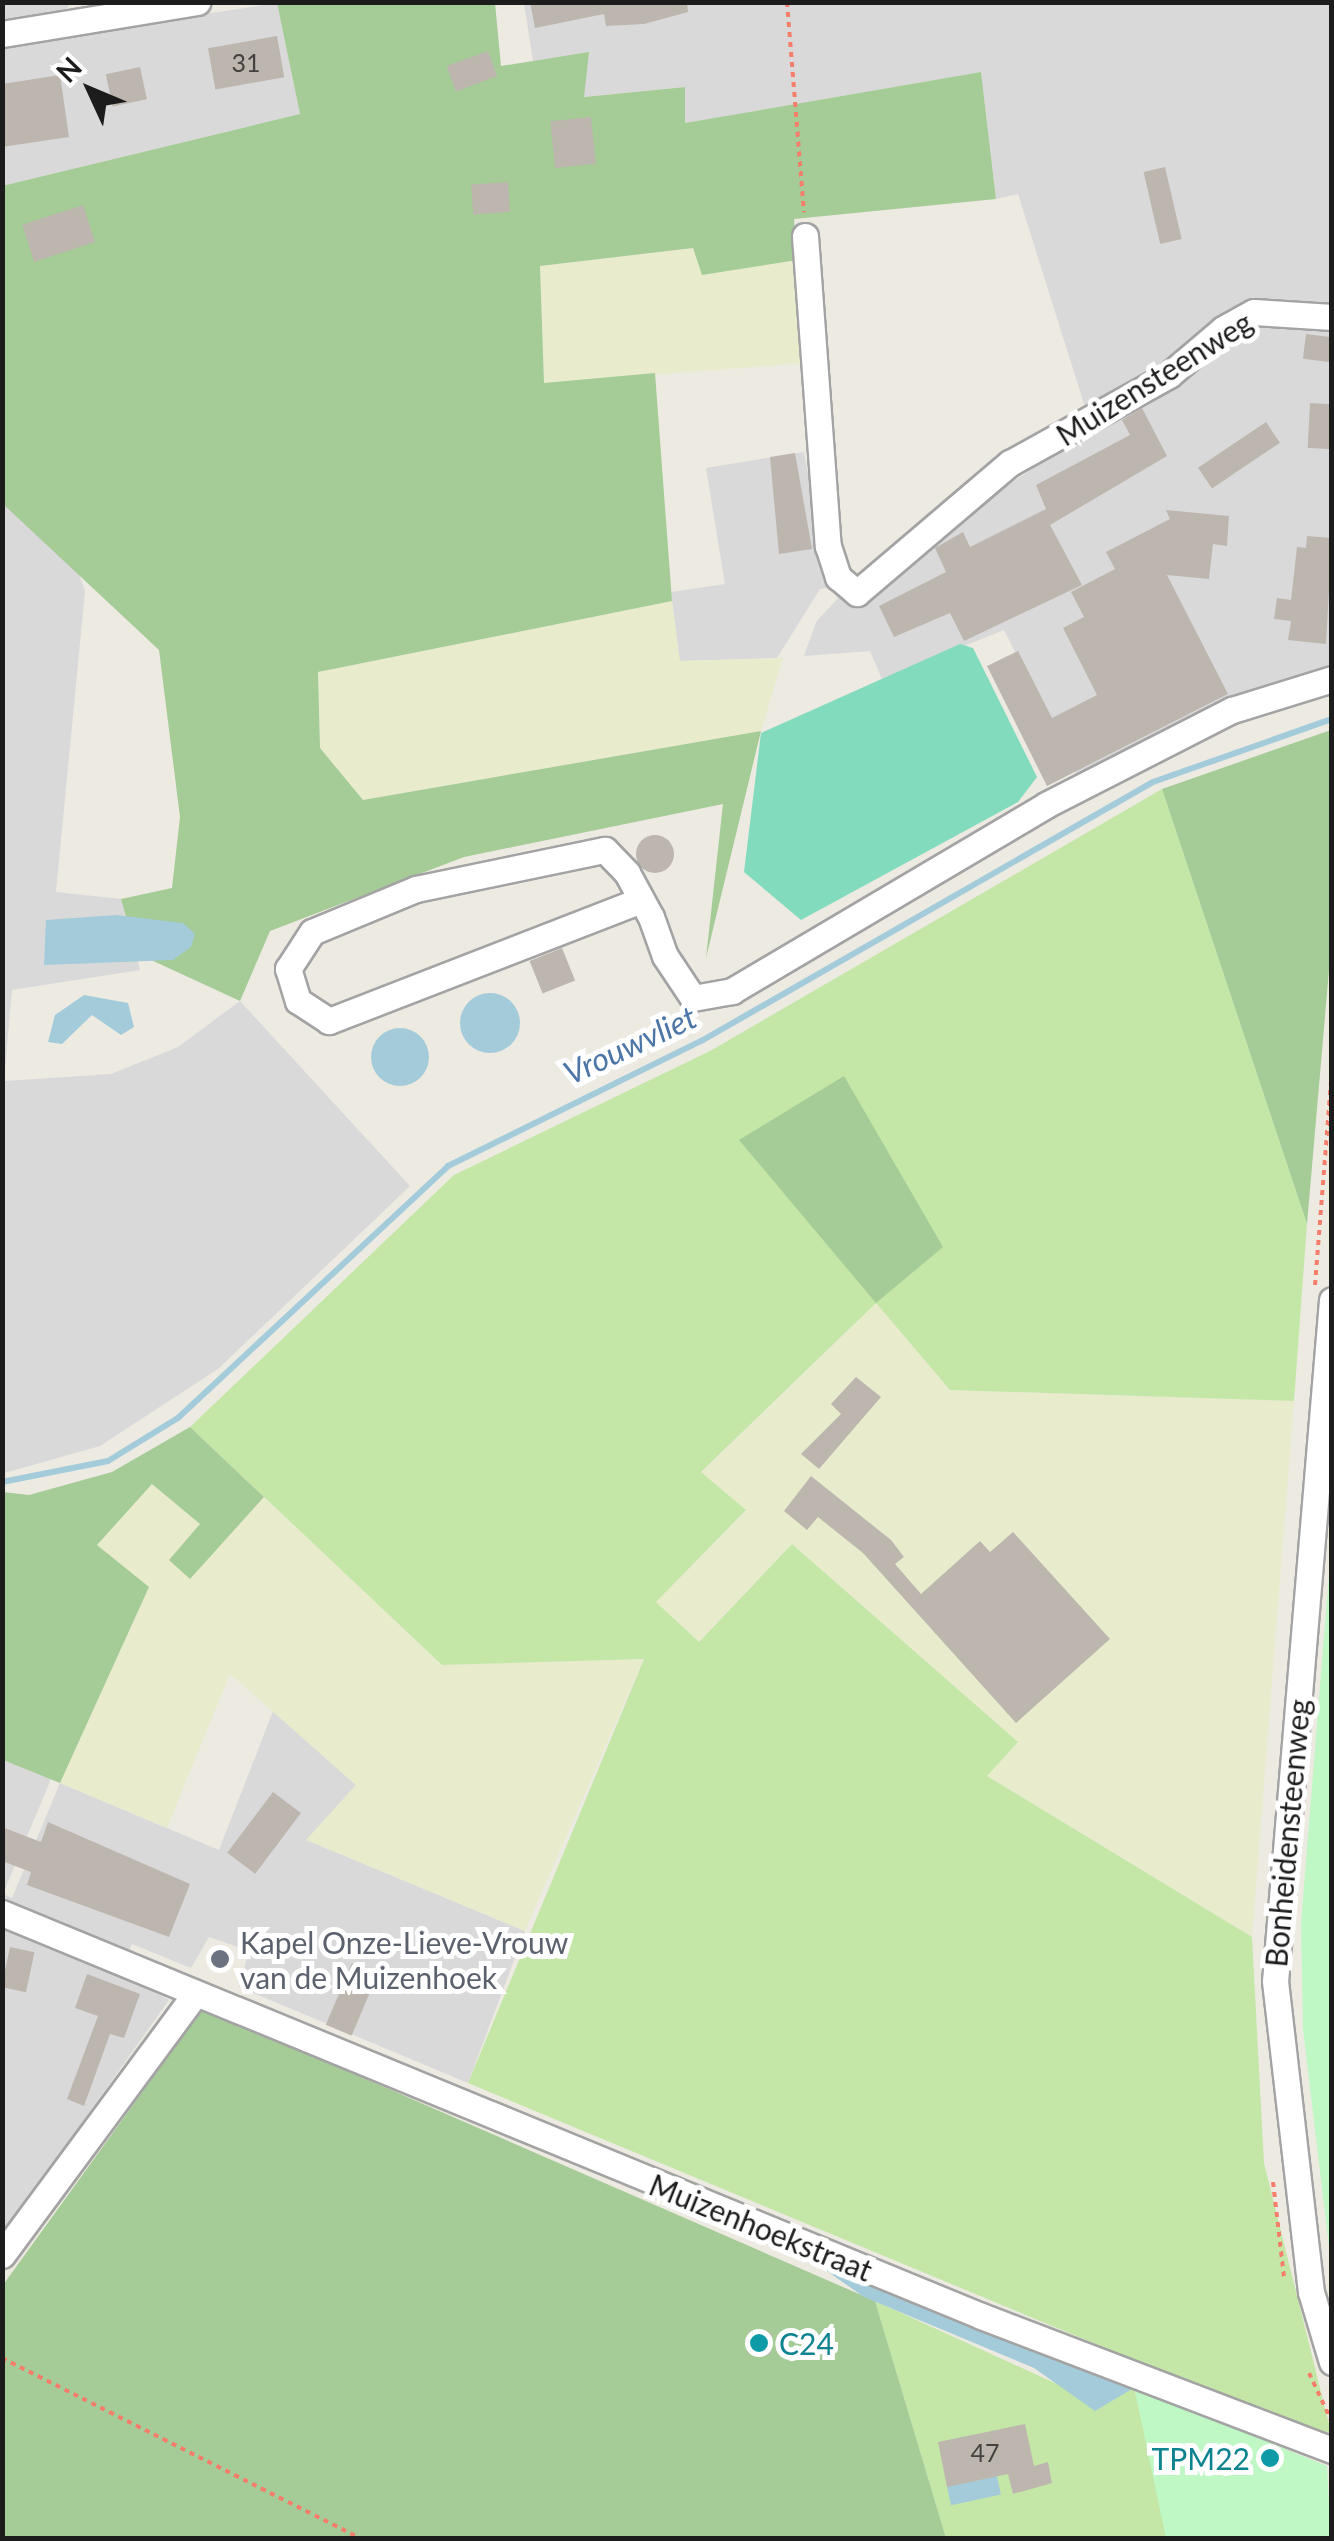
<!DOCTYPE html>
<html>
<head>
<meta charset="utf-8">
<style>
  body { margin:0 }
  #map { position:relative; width:1334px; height:2541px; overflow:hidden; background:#edeae2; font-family:Lato,sans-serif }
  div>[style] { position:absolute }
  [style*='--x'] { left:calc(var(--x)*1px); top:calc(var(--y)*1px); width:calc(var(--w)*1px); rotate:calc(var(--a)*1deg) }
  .residential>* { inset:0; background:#dad9d9 }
  .farmland>* { inset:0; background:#e8eccd }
  .grass>* { inset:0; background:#c4e7a8 }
  .forest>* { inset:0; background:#a5cb97 }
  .park>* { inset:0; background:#bff7c5 }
  .pitch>* { inset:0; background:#81dbbc }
  .water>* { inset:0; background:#a3cbda; transform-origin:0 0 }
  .round { border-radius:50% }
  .stream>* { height:6px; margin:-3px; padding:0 3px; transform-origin:3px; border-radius:3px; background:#a3cbda }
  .building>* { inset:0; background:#bdb6ae; transform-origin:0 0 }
  .path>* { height:4px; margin-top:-2px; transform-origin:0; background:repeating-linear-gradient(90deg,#f57e6a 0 5px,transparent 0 10px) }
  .roads { filter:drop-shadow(2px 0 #a3a3a3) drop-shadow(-2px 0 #a3a3a3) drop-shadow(0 2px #a3a3a3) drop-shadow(0 -2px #a3a3a3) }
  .minor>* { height:25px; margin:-12.5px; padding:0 12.5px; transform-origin:12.5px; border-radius:12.5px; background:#fff }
  .dots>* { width:28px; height:28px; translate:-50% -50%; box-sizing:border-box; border:5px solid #fff; border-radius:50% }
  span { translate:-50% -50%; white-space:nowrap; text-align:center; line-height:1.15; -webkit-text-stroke:10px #fff; paint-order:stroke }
  .number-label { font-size:25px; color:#444240 }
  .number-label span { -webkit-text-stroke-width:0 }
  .street-label { font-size:30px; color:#1c1c1c }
  .worship-label { font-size:30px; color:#5b616d }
  .left { translate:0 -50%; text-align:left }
  .culture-label { font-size:30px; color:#0d838f }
  .right { translate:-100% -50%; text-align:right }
  .water-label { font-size:32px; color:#4c76a8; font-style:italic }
  .frame { position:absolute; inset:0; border:5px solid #1c1c1c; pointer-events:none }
  .north { position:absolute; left:40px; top:40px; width:100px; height:100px; -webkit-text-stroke:8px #fff; paint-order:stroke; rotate:314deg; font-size:28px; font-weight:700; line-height:40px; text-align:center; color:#1c1c1c }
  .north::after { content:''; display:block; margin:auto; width:35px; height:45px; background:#1c1c1c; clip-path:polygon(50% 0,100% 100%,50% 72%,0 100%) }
</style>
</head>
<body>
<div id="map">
  <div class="residential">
    <i style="clip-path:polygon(3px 3px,71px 3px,64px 12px,3px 24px)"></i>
    <i style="clip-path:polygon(277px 3px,300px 114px,3px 186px,3px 45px)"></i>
    <i style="clip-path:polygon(524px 3px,1331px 3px,1331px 669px,1078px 777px,1004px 630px,882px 679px,870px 651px,804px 656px,816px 622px,838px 598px,831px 587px,820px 589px,777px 658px,679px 661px,671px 592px,725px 584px,706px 468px,804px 452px,825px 569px,850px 606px,955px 521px,1167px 378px,1157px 366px,1085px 407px,1018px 194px,996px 199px,981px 72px,685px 123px,684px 87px,583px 97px,588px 53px,533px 61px)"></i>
    <i style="clip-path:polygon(2px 467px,45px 479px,85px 591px,56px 892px,121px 899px,140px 970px,12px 990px,4px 1081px,111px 1074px,178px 1047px,240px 1001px,410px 1186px,218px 1369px,100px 1446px,8px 1472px,2px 1471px)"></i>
    <i style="clip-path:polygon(273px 1711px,356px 1785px,307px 1840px,525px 1931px,468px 2083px,239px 1987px,249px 1951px,209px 1937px,191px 1968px,132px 1944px,120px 1973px,169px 2000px,3px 2234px,3px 1760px,51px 1779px,3px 1894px,12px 1898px,60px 1783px,219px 1850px)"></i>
  </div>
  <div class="farmland">
    <i style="clip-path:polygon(694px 248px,797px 260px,806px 363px,544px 383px,540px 266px)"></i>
    <i style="clip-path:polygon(672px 601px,680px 661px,783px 658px,761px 731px,363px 800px,320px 748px,318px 672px)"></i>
    <i style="clip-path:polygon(876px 1303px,950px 1390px,1294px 1401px,1252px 1937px,986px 1775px,1018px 1742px,792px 1544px,698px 1642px,655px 1602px,746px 1511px,701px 1473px)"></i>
    <i style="clip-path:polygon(152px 1484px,201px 1524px,190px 1578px,264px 1497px,442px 1665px,644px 1658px,525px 1931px,306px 1840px,356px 1785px,230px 1674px,167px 1828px,60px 1783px,149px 1587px,96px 1546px)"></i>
  </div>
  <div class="grass">
    <i style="clip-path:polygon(1162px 789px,1307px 1224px,1294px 1401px,950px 1390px,876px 1303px,701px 1472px,746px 1510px,656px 1602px,699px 1642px,792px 1544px,1018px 1742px,987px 1776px,1252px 1937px,1264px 2163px,1331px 2432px,1312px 2434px,468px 2083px,644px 1659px,442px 1665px,190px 1427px,454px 1175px,710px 1051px)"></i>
    <i style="clip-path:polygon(875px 2301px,1057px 2384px,1134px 2387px,1169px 2538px,946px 2538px)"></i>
  </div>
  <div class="forest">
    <i style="clip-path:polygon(277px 3px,495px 3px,501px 66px,589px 52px,584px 97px,685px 87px,685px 123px,981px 72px,996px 199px,794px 219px,797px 260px,702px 275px,693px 248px,540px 266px,544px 383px,655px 373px,672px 601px,318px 672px,320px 748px,363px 800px,761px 731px,706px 958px,723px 804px,464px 857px,270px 931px,240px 1001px,136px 953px,121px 899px,172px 888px,180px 817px,159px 650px,3px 504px,2px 186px,300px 114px)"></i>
    <i style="clip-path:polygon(1331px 730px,1331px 947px,1307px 1224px,1162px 789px)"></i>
    <i style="clip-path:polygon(844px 1076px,943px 1247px,876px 1303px,739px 1140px)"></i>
    <i style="clip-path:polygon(190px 1427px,264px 1497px,190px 1579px,169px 1560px,200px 1524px,152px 1484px,97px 1545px,149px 1587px,60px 1783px,3px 1760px,3px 1492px,29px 1495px,112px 1472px)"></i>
    <i style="clip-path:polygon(203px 2008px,875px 2301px,946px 2538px,3px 2538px,3px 2285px)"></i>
  </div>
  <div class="park">
    <i style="clip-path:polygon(1331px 1549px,1332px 2264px,1331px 2264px,1303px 2029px,1301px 1924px)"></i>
    <i style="clip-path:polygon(1134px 2387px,1327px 2466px,1331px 2538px,1166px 2538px)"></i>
  </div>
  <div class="pitch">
    <i style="clip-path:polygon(960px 644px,973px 648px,1037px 777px,1018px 802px,801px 920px,744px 872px,761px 733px)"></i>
  </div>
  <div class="water">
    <i style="clip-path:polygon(116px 915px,183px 923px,195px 934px,191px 947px,173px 960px,44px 965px,46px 920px)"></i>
    <i class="round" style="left:460px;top:993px;width:60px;height:60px"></i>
    <i style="clip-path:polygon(84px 995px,128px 1003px,134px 1027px,121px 1035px,92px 1015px,62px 1044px,48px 1042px,55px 1015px)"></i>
    <i class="round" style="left:371px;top:1028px;width:58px;height:58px"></i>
    <i style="clip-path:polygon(827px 2260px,1131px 2386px,1132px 2389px,1095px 2411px,1034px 2368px,864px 2297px,824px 2269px)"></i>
    <i style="left:997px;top:2476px;width:19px;height:51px;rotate:78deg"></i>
  </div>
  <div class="stream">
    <i style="--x:2;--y:1482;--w:108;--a:-11.2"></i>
    <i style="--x:108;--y:1461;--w:82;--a:-31.6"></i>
    <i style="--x:178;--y:1418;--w:369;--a:-43"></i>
    <i style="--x:448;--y:1166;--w:284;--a:-26.3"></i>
    <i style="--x:703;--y:1040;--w:519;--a:-29.83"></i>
    <i style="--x:1153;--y:782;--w:190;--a:-19.4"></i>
  </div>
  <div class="building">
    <i style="clip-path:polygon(530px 2px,687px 2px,688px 12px,644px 24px,606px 26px,604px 14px,535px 28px)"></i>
    <i style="left:277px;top:36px;width:42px;height:70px;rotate:80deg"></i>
    <i style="left:488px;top:51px;width:27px;height:44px;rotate:70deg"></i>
    <i style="left:140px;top:67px;width:33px;height:35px;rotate:78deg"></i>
    <i style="clip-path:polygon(60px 75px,69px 137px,2px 147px,2px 84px)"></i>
    <i style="left:591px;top:117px;width:47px;height:41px;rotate:84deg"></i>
    <i style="left:1165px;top:167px;width:74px;height:22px;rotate:77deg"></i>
    <i style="left:508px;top:182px;width:30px;height:37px;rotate:86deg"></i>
    <i style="left:83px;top:205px;width:39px;height:64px;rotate:72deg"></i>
    <i style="left:1306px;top:334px;width:26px;height:25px;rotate:7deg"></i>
    <i style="left:1310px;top:403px;width:22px;height:45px;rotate:3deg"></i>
    <i style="clip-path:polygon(1142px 408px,1167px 456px,1050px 525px,1082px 585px,964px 641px,950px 613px,894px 637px,879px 606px,946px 572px,935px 548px,963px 532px,970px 547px,1046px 509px,1036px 485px,1130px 435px,1122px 420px)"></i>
    <i style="left:1266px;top:422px;width:25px;height:82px;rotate:56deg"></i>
    <i style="clip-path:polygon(795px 453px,812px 549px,779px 554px,770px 457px)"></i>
    <i style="clip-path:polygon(1166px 510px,1229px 516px,1227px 546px,1213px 544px,1209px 579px,1167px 575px,1228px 694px,1047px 786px,987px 666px,1018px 651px,1052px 718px,1097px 695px,1063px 628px,1084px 617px,1071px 592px,1115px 569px,1106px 552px,1170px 519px)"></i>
    <i style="clip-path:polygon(1307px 536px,1332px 538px,1326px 644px,1288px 640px,1291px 621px,1274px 619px,1277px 598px,1291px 600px,1297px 547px,1306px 548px)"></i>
    <i class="round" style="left:636px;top:835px;width:38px;height:38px"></i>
    <i style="left:562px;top:948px;width:35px;height:35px;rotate:68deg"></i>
    <i style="clip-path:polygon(856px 1377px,881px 1397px,819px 1469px,801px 1454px,841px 1414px,831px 1404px)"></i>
    <i style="clip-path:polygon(811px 1476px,891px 1540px,904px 1557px,895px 1564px,921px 1594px,980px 1541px,990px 1552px,1013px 1532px,1110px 1639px,1016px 1723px,863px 1553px,818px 1517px,807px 1530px,784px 1511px)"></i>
    <i style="left:273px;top:1792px;width:35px;height:76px;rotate:37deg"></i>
    <i style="clip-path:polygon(48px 1822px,190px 1884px,169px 1937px,27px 1885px,31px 1872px,2px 1861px,2px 1827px,41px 1842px)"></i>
    <i style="left:10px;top:1947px;width:25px;height:41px;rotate:12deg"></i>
    <i style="left:352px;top:1963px;width:28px;height:67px;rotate:23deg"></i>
    <i style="clip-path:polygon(87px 1974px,140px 1994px,124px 2038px,110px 2034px,84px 2106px,67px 2099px,98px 2016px,75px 2008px)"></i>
    <i style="left:749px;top:2331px;width:23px;height:22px;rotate:5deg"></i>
    <i style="clip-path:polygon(1025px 2424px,1034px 2466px,1048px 2462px,1052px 2483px,1013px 2494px,1008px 2474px,947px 2487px,938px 2442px)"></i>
  </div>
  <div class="path">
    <i style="--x:787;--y:2;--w:211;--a:85.4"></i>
    <i style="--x:1315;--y:1285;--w:215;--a:-85.5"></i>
    <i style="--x:1273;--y:2182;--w:96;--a:83.4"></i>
    <i style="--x:2;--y:2358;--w:401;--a:26.7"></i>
    <i style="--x:1309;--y:2373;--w:54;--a:64.9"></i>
  </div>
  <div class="roads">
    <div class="minor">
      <i style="--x:2;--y:34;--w:198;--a:-9.3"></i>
      <i style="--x:805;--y:236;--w:311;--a:85.8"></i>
      <i style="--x:828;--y:546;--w:33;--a:72"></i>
      <i style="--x:838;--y:577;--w:25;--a:40"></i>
      <i style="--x:857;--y:593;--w:201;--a:-40.4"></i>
      <i style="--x:1010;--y:463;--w:182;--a:-29"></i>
      <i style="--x:1169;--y:375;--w:71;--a:-40.4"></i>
      <i style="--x:1223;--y:329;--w:35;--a:-29"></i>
      <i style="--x:1254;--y:312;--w:78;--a:3.7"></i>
      <i style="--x:641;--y:900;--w:335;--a:158.8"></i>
      <i style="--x:329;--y:1021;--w:37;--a:-147"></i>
      <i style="--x:298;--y:1001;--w:34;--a:-107"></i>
      <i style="--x:288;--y:969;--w:44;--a:-57"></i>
      <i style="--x:312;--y:932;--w:113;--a:-22.5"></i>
      <i style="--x:416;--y:889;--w:193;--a:-11.7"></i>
      <i style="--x:605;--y:850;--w:32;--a:46"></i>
      <i style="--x:627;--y:873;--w:50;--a:61.4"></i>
      <i style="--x:651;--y:917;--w:41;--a:70.3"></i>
      <i style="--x:665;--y:956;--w:50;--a:56.3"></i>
      <i style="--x:693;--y:998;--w:40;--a:-10"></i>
      <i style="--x:732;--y:991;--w:365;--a:-30.6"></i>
      <i style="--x:1046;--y:805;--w:209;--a:-27.1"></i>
      <i style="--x:1232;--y:710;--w:105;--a:-17.2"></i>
      <i style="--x:1332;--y:1300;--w:683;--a:94.78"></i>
      <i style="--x:1275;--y:1981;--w:313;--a:83.4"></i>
      <i style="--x:1311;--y:2292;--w:73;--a:73.3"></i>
      <i style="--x:2;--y:1913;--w:1059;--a:22.37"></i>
      <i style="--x:981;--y:2316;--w:376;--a:20.9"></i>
      <i style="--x:2;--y:2255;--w:325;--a:-53.5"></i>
    </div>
  </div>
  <div class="dots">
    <i style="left:220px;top:1959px;background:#6b7280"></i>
    <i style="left:759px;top:2343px;background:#0f9aa8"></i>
    <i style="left:1270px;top:2458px;background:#0f9aa8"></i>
  </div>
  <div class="number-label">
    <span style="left:246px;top:62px">31</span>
    <span style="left:985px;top:2452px">47</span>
  </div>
  <div class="street-label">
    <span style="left:1154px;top:378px;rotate:-32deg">Muizensteenweg</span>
    <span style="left:1287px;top:1833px;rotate:-85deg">Bonheidensteenweg</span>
    <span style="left:761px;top:2227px;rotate:22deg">Muizenhoekstraat</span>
  </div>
  <div class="worship-label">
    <span class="left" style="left:240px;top:1959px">Kapel Onze-Lieve-Vrouw<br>van de Muizenhoek</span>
  </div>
  <div class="culture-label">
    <span class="left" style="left:779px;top:2343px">C24</span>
    <span class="right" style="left:1250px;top:2458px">TPM22</span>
  </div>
  <div class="water-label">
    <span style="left:630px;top:1045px;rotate:-25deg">Vrouwvliet</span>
  </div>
  <div class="frame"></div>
  <div class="north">N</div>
</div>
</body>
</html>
